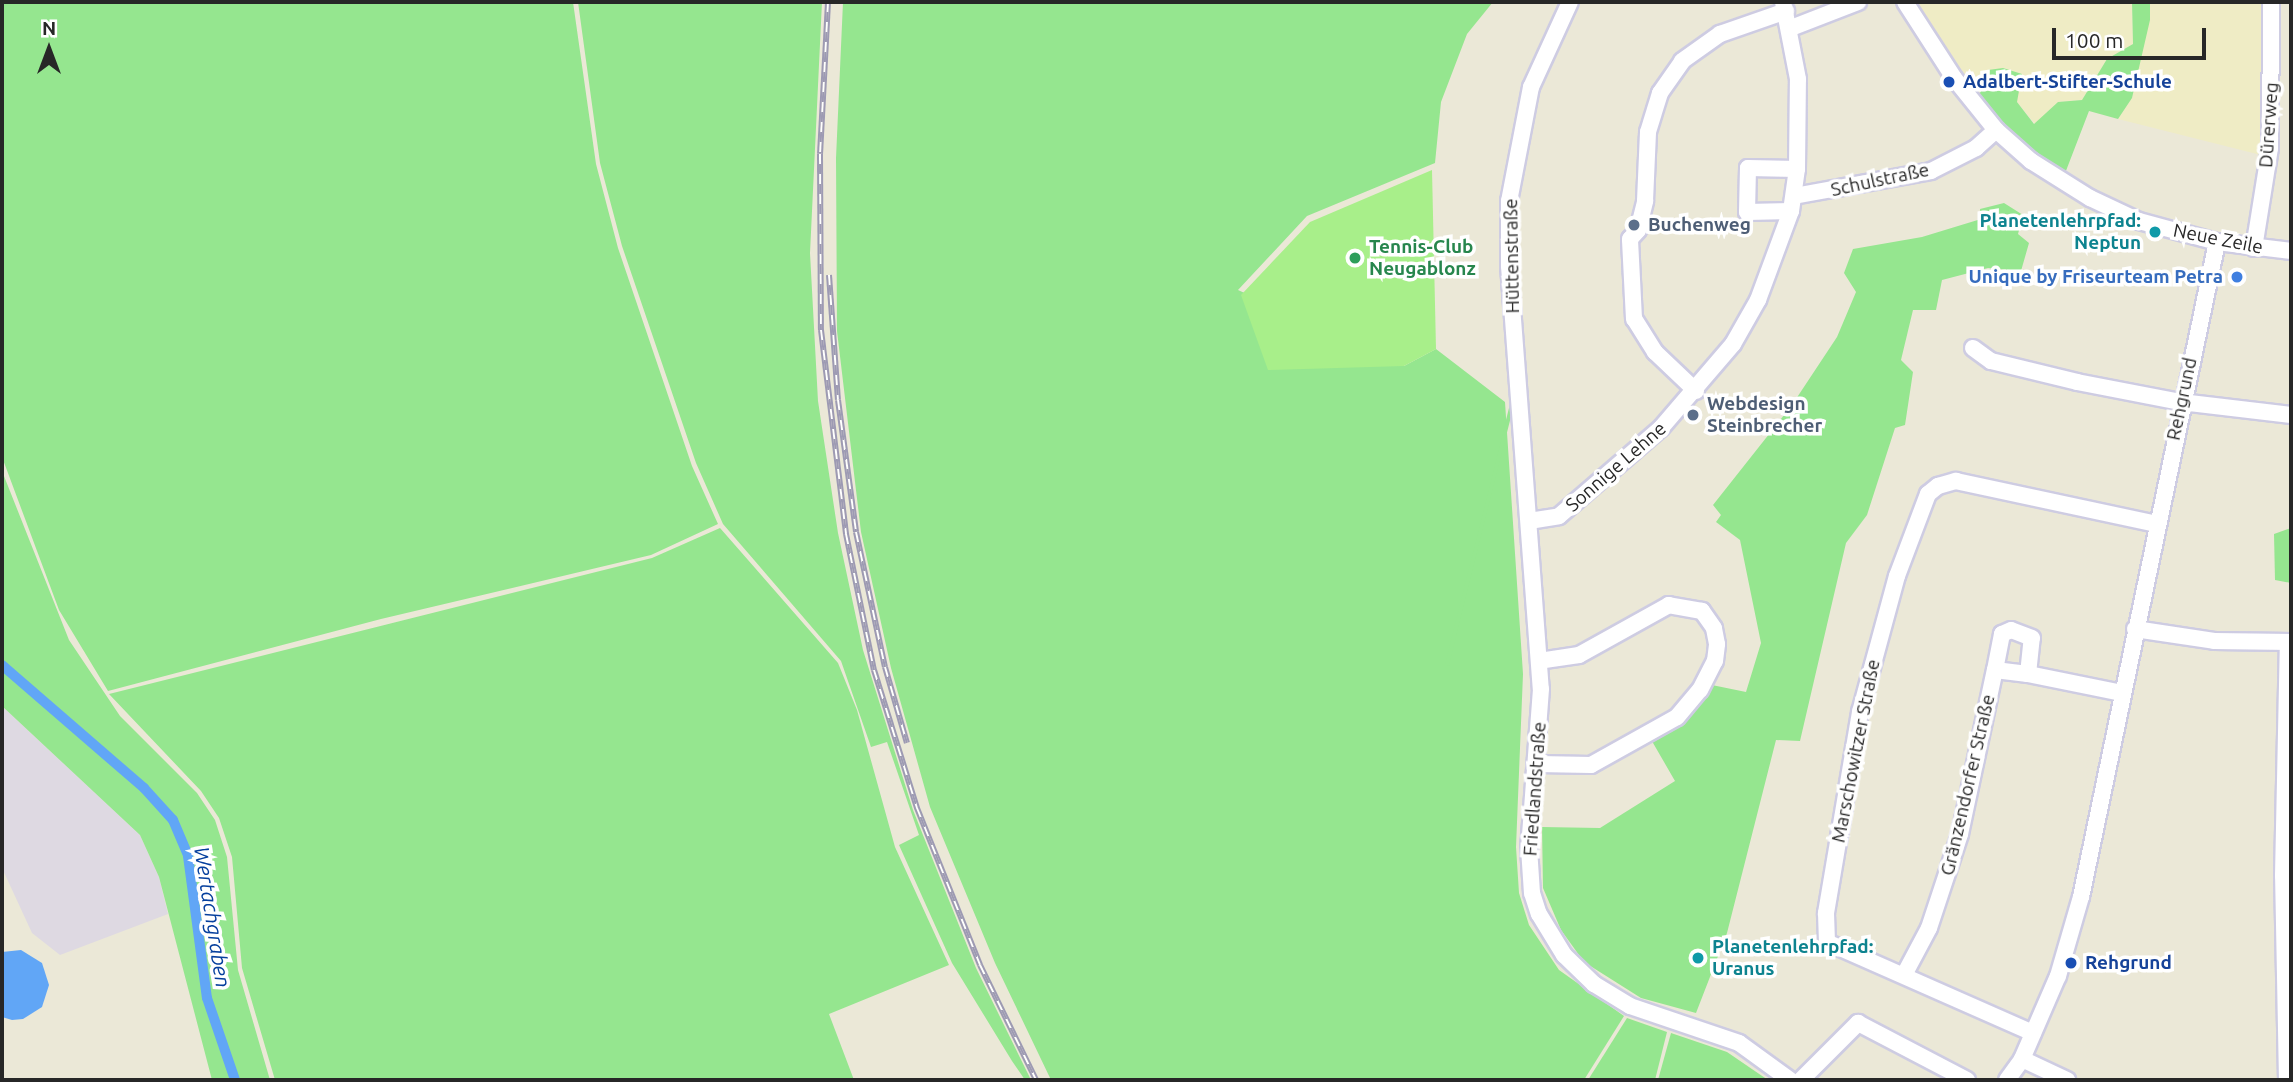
<!DOCTYPE html>
<html>
<head>
<meta charset="utf-8">
<style>
  body { margin:0 }
  #map { position:relative; width:2293px; height:1082px; overflow:hidden; background:#ebe8d7; font-family:Ubuntu,sans-serif }
  div>[style] { position:absolute }
  [style*='--x'] { left:calc(var(--x)*1px); top:calc(var(--y)*1px); width:calc(var(--w)*1px); rotate:calc(var(--a)*1deg) }
  .industrial>* { inset:0; background:#ded9e2 }
  .education>* { inset:0; background:#efecc5 }
  .green>* { inset:0; background:#95e68f; transform-origin:0 0 }
  .pitch>* { inset:0; background:#a8ef8a }
  .water>* { inset:0; background:#61a6f6 }
  .canal>* { height:10px; margin:-5px; padding:0 5px; transform-origin:5px; border-radius:5px; background:#61a6f6 }
  .roads { filter:drop-shadow(2px 0 #cecce2) drop-shadow(-2px 0 #cecce2) drop-shadow(0 2px #cecce2) drop-shadow(0 -2px #cecce2) }
  .minor>* { height:16px; margin:-8px; padding:0 8px; transform-origin:8px; border-radius:8px; background:#fff }
  .rail>* { height:6px; margin-top:-3px; transform-origin:0; background:repeating-linear-gradient(90deg,#fff 0 10px,#9d9ab3 0 20px); box-sizing:border-box; border-block:2px solid #9d9ab3 }
  .dots>* { width:19px; height:19px; translate:-50% -50%; box-sizing:border-box; border:4px solid #fff; border-radius:50% }
  span { translate:-50% -50%; white-space:nowrap; text-align:center; line-height:1.15; -webkit-text-stroke:7px #fff; paint-order:stroke }
  .transit-label { font-size:19px; color:#164399; font-weight:700 }
  .left { translate:0 -50%; text-align:left }
  .street-label { font-size:19px; color:#272727 }
  .culture-label { font-size:19px; color:#0d838f; font-weight:700 }
  .right { translate:-100% -50%; text-align:right }
  .service-label { font-size:19px; color:#4e5e75; font-weight:700 }
  .leisure-label { font-size:19px; color:#27864d; font-weight:700 }
  .shop-label { font-size:19px; color:#366cbe; font-weight:700 }
  .water-label { font-size:21px; color:#053f9d; font-style:italic }
  .frame { position:absolute; inset:0; border:4px solid #272727; pointer-events:none }
  .north { position:absolute; left:14px; top:14px; width:70px; height:70px; -webkit-text-stroke:5px #fff; paint-order:stroke; rotate:0deg; font-size:19px; font-weight:700; line-height:28px; text-align:center; color:#272727 }
  .north::after { content:''; display:block; margin:auto; width:24px; height:32px; background:#272727; clip-path:polygon(50% 0,100% 100%,50% 72%,0 100%) }
  .scale { position:absolute; left:2052px; top:28px; width:154px; height:32px; box-sizing:border-box; border:4px solid #272727; border-top:0; padding-left:9px; font-size:21px; line-height:24px; white-space:nowrap; color:#272727; -webkit-text-stroke:5px #fff; paint-order:stroke }
</style>
</head>
<body>
<div id="map">
  <div class="industrial">
    <i style="clip-path:polygon(2px 706px,140px 835px,159px 877px,168px 914px,60px 955px,32px 933px,2px 868px)"></i>
  </div>
  <div class="education">
    <i style="clip-path:polygon(1912px 2px,2132px 2px,2133px 44px,2107px 59px,2082px 100px,2058px 102px,2035px 124px,2017px 102px,1978px 99px)"></i>
    <i style="clip-path:polygon(2150px 2px,2267px 2px,2265px 156px,2118px 119px,2132px 98px)"></i>
  </div>
  <div class="green">
    <i style="clip-path:polygon(2px 2px,573px 2px,596px 164px,618px 248px,692px 466px,718px 524px,651px 555px,381px 619px,108px 691px,59px 610px,2px 457px)"></i>
    <i style="clip-path:polygon(578px 2px,822px 2px,810px 253px,818px 401px,838px 533px,863px 650px,913px 810px,976px 968px,1031px 1080px,1025px 1080px,1012px 1061px,952px 963px,899px 845px,919px 835px,887px 742px,871px 747px,841px 661px,723px 524px,696px 463px,622px 246px,600px 163px)"></i>
    <i style="clip-path:polygon(843px 2px,1493px 2px,1467px 34px,1441px 102px,1435px 163px,1307px 216px,1238px 290px,1404px 366px,1436px 349px,1505px 402px,1523px 674px,1516px 847px,1519px 893px,1529px 925px,1559px 970px,1624px 1016px,1584px 1080px,1051px 1080px,995px 963px,930px 807px,891px 668px,861px 532px,837px 331px,836px 158px)"></i>
    <i style="clip-path:polygon(2132px 2px,2150px 2px,2150px 20px,2132px 98px,2118px 119px,2089px 111px,2064px 176px,1999px 127px,1978px 99px,1988px 70px,2003px 68px,2022px 74px,2017px 102px,2034px 124px,2058px 102px,2082px 100px,2107px 59px,2133px 44px)"></i>
    <i style="clip-path:polygon(2004px 203px,2023px 215px,2018px 234px,2029px 243px,2021px 271px,1988px 268px,1942px 280px,1936px 310px,1913px 310px,1901px 360px,1913px 372px,1905px 425px,1895px 428px,1867px 515px,1846px 543px,1800px 741px,1776px 740px,1727px 933px,1696px 1013px,1641px 998px,1584px 962px,1561px 930px,1543px 888px,1542px 827px,1600px 828px,1675px 781px,1649px 736px,1707px 684px,1746px 692px,1761px 643px,1740px 540px,1716px 522px,1721px 515px,1713px 505px,1792px 405px,1837px 337px,1856px 292px,1844px 273px,1853px 249px,1922px 237px,1981px 219px,1980px 209px)"></i>
    <i style="left:1510px;top:404px;width:4px;height:269px;rotate:14deg"></i>
    <i style="clip-path:polygon(2px 471px,69px 640px,120px 716px,197px 793px,215px 820px,227px 857px,238px 970px,270px 1080px,212px 1080px,159px 877px,140px 835px,2px 706px)"></i>
    <i style="clip-path:polygon(720px 528px,838px 663px,857px 710px,895px 847px,949px 965px,829px 1014px,854px 1080px,275px 1080px,242px 968px,232px 857px,219px 818px,201px 791px,109px 694px,652px 558px)"></i>
    <i style="clip-path:polygon(2291px 528px,2291px 583px,2275px 580px,2274px 534px)"></i>
    <i style="clip-path:polygon(1627px 1018px,1667px 1032px,1655px 1080px,1588px 1080px)"></i>
    <i style="clip-path:polygon(1671px 1033px,1727px 1052px,1768px 1080px,1658px 1080px)"></i>
  </div>
  <div class="pitch">
    <i style="clip-path:polygon(1432px 170px,1436px 349px,1404px 366px,1268px 370px,1241px 295px,1310px 222px)"></i>
  </div>
  <div class="water">
    <i style="clip-path:polygon(21px 950px,42px 963px,49px 985px,42px 1007px,23px 1019px,12px 1020px,2px 1017px,2px 952px)"></i>
  </div>
  <div class="canal">
    <i style="--x:2;--y:665;--w:188;--a:40.9"></i>
    <i style="--x:144;--y:788;--w:43;--a:47.8"></i>
    <i style="--x:173;--y:820;--w:39;--a:67"></i>
    <i style="--x:188;--y:856;--w:143;--a:82.4"></i>
    <i style="--x:207;--y:998;--w:87;--a:71.1"></i>
  </div>
  <div class="roads">
    <div class="minor">
      <i style="--x:1570;--y:2;--w:94;--a:114.6"></i>
      <i style="--x:1531;--y:87;--w:116;--a:100.9"></i>
      <i style="--x:1509;--y:201;--w:65;--a:90"></i>
      <i style="--x:1509;--y:266;--w:424;--a:85.7"></i>
      <i style="--x:1541;--y:689;--w:159;--a:94.3"></i>
      <i style="--x:1529;--y:848;--w:45;--a:86.2"></i>
      <i style="--x:1532;--y:893;--w:22;--a:72"></i>
      <i style="--x:1539;--y:914;--w:48;--a:58.6"></i>
      <i style="--x:1564;--y:955;--w:42;--a:44"></i>
      <i style="--x:1594;--y:984;--w:42;--a:31.4"></i>
      <i style="--x:1630;--y:1006;--w:115;--a:18.7"></i>
      <i style="--x:1739;--y:1043;--w:63;--a:36"></i>
      <i style="--x:1905;--y:2;--w:90;--a:57.2"></i>
      <i style="--x:1954;--y:78;--w:67;--a:51.1"></i>
      <i style="--x:1996;--y:130;--w:47;--a:41.5"></i>
      <i style="--x:2031;--y:161;--w:70;--a:32.1"></i>
      <i style="--x:2090;--y:198;--w:54;--a:25.1"></i>
      <i style="--x:2139;--y:221;--w:81;--a:15.1"></i>
      <i style="--x:2217;--y:242;--w:75;--a:6.9"></i>
      <i style="--x:1791;--y:28;--w:72;--a:-21.2"></i>
      <i style="--x:1794;--y:196;--w:139;--a:-10.3"></i>
      <i style="--x:1931;--y:171;--w:51;--a:-27.1"></i>
      <i style="--x:1976;--y:148;--w:27;--a:-42"></i>
      <i style="--x:1791;--y:211;--w:44;--a:178.7"></i>
      <i style="--x:1747;--y:212;--w:44;--a:-88.7"></i>
      <i style="--x:1748;--y:168;--w:49;--a:1.2"></i>
      <i style="--x:2254;--y:248;--w:101;--a:-80.9"></i>
      <i style="--x:2270;--y:148;--w:146;--a:-89.6"></i>
      <i style="--x:1973;--y:348;--w:22;--a:36"></i>
      <i style="--x:1991;--y:361;--w:89;--a:13.7"></i>
      <i style="--x:2077;--y:382;--w:106;--a:10.9"></i>
      <i style="--x:2181;--y:402;--w:111;--a:6.7"></i>
      <i style="--x:1696;--y:391;--w:57;--a:-136.4"></i>
      <i style="--x:1655;--y:352;--w:39;--a:-122"></i>
      <i style="--x:1634;--y:319;--w:80;--a:-92.9"></i>
      <i style="--x:1630;--y:239;--w:12;--a:-48"></i>
      <i style="--x:1638;--y:230;--w:30;--a:-76"></i>
      <i style="--x:1645;--y:201;--w:69;--a:-87.5"></i>
      <i style="--x:1648;--y:132;--w:41;--a:-72.9"></i>
      <i style="--x:1660;--y:93;--w:39;--a:-55"></i>
      <i style="--x:1682;--y:61;--w:47;--a:-35.4"></i>
      <i style="--x:1720;--y:34;--w:70;--a:-19.2"></i>
      <i style="--x:1529;--y:521;--w:30;--a:-9"></i>
      <i style="--x:1559;--y:516;--w:135;--a:-40.8"></i>
      <i style="--x:1661;--y:428;--w:111;--a:-49.4"></i>
      <i style="--x:1733;--y:344;--w:51;--a:-60.4"></i>
      <i style="--x:1758;--y:300;--w:95;--a:-69.7"></i>
      <i style="--x:1791;--y:211;--w:42;--a:-81.9"></i>
      <i style="--x:1797;--y:169;--w:90;--a:-89.4"></i>
      <i style="--x:1798;--y:79;--w:78;--a:-101"></i>
      <i style="--x:2135;--y:629;--w:80;--a:8.6"></i>
      <i style="--x:2214;--y:641;--w:77;--a:0.7"></i>
      <i style="--x:2028;--y:674;--w:96;--a:11.4"></i>
      <i style="--x:1538;--y:764;--w:53;--a:1.1"></i>
      <i style="--x:1591;--y:765;--w:98;--a:-29.2"></i>
      <i style="--x:1677;--y:717;--w:35;--a:-50"></i>
      <i style="--x:1700;--y:690;--w:33;--a:-63"></i>
      <i style="--x:1715;--y:661;--w:17;--a:-83"></i>
      <i style="--x:1717;--y:644;--w:16;--a:-101"></i>
      <i style="--x:1714;--y:628;--w:21;--a:-125"></i>
      <i style="--x:1702;--y:611;--w:34;--a:-170"></i>
      <i style="--x:1669;--y:605;--w:103;--a:150.9"></i>
      <i style="--x:1579;--y:655;--w:40;--a:171.5"></i>
      <i style="--x:1904;--y:975;--w:53;--a:-62"></i>
      <i style="--x:1929;--y:928;--w:99;--a:-71.7"></i>
      <i style="--x:1960;--y:834;--w:168;--a:-78"></i>
      <i style="--x:1995;--y:670;--w:33;--a:7"></i>
      <i style="--x:2028;--y:674;--w:36;--a:-84"></i>
      <i style="--x:2032;--y:638;--w:22;--a:-159"></i>
      <i style="--x:2011;--y:630;--w:10;--a:156"></i>
      <i style="--x:2002;--y:634;--w:37;--a:101"></i>
      <i style="--x:2033;--y:1033;--w:225;--a:-156.2"></i>
      <i style="--x:1827;--y:942;--w:29;--a:-92"></i>
      <i style="--x:1826;--y:913;--w:204;--a:-80.4"></i>
      <i style="--x:1860;--y:712;--w:141;--a:-74.8"></i>
      <i style="--x:1897;--y:576;--w:88;--a:-69.3"></i>
      <i style="--x:1928;--y:494;--w:13;--a:-39"></i>
      <i style="--x:1938;--y:486;--w:19;--a:-16"></i>
      <i style="--x:1956;--y:481;--w:205;--a:12.1"></i>
      <i style="--x:2022;--y:1059;--w:50;--a:25"></i>
      <i style="--x:1801;--y:1080;--w:81;--a:-45"></i>
      <i style="--x:1858;--y:1023;--w:123;--a:27.6"></i>
      <i style="--x:2007;--y:1080;--w:26;--a:-54"></i>
      <i style="--x:2022;--y:1059;--w:90;--a:-66.6"></i>
      <i style="--x:2058;--y:976;--w:82;--a:-73.8"></i>
      <i style="--x:2081;--y:897;--w:669;--a:-78.27"></i>
      <i style="--x:2287;--y:1080;--w:204;--a:-91.1"></i>
      <i style="--x:2283;--y:876;--w:234;--a:-88.8"></i>
    </div>
  </div>
  <div class="rail">
    <i style="--x:828;--y:2;--w:152;--a:93"></i>
    <i style="--x:820;--y:154;--w:176;--a:89.7"></i>
    <i style="--x:821;--y:330;--w:206;--a:83"></i>
    <i style="--x:846;--y:534;--w:139;--a:78.4"></i>
    <i style="--x:874;--y:670;--w:145;--a:72.7"></i>
    <i style="--x:917;--y:808;--w:169;--a:68.1"></i>
    <i style="--x:980;--y:965;--w:128;--a:64"></i>
    <i style="--x:829;--y:275;--w:125;--a:85.9"></i>
    <i style="--x:838;--y:400;--w:133;--a:82.2"></i>
    <i style="--x:856;--y:532;--w:138;--a:77.9"></i>
    <i style="--x:885;--y:667;--w:79;--a:73.9"></i>
  </div>
  <div class="dots">
    <i style="left:1949px;top:82px;background:#1a4fb4"></i>
    <i style="left:1634px;top:225px;background:#5c6f8a"></i>
    <i style="left:2155px;top:232px;background:#0f9aa8"></i>
    <i style="left:1355px;top:258px;background:#2e9e5b"></i>
    <i style="left:2237px;top:277px;background:#3f7fe0"></i>
    <i style="left:1693px;top:415px;background:#5c6f8a"></i>
    <i style="left:1698px;top:958px;background:#0f9aa8"></i>
    <i style="left:2071px;top:963px;background:#1a4fb4"></i>
  </div>
  <div class="transit-label">
    <span class="left" style="left:1963px;top:82px">Adalbert-Stifter-Schule</span>
    <span class="left" style="left:2085px;top:963px">Rehgrund</span>
  </div>
  <div class="street-label">
    <span style="left:2269px;top:125px;rotate:-86deg">Dürerweg</span>
    <span style="left:1880px;top:180px;rotate:-12deg">Schulstraße</span>
    <span style="left:2218px;top:239px;rotate:11deg">Neue Zeile</span>
    <span style="left:1512px;top:256px;rotate:-91deg">Hüttenstraße</span>
    <span style="left:2182px;top:399px;rotate:-78deg">Rehgrund</span>
    <span style="left:1616px;top:467px;rotate:-41deg">Sonnige Lehne</span>
    <span style="left:1856px;top:751px;rotate:-79deg">Marschowitzer Straße</span>
    <span style="left:1968px;top:785px;rotate:-77deg">Gränzendorfer Straße</span>
    <span style="left:1535px;top:789px;rotate:-86deg">Friedlandstraße</span>
  </div>
  <div class="culture-label">
    <span class="right" style="left:2141px;top:232px">Planetenlehrpfad:<br>Neptun</span>
    <span class="left" style="left:1712px;top:958px">Planetenlehrpfad:<br>Uranus</span>
  </div>
  <div class="service-label">
    <span class="left" style="left:1648px;top:225px">Buchenweg</span>
    <span class="left" style="left:1707px;top:415px">Webdesign<br>Steinbrecher</span>
  </div>
  <div class="leisure-label">
    <span class="left" style="left:1369px;top:258px">Tennis-Club<br>Neugablonz</span>
  </div>
  <div class="shop-label">
    <span class="right" style="left:2223px;top:277px">Unique by Friseurteam Petra</span>
  </div>
  <div class="water-label">
    <span style="left:213px;top:917px;rotate:81deg">Wertachgraben</span>
  </div>
  <div class="frame"></div>
  <div class="north">N</div>
  <div class="scale">100 m</div>
</div>
</body>
</html>
